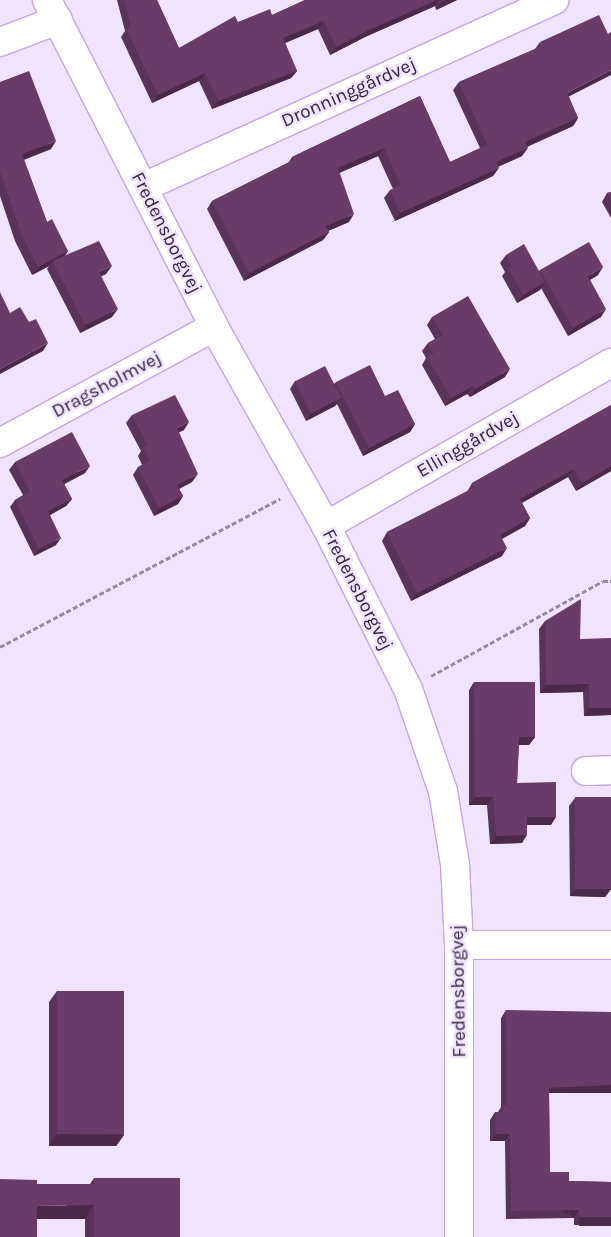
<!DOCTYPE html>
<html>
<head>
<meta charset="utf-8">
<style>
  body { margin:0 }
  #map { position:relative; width:611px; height:1237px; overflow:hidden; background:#efe3fd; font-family:Karla,sans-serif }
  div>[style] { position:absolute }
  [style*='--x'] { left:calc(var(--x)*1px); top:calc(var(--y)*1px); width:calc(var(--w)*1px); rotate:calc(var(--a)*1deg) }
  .path>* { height:3px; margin-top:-1.5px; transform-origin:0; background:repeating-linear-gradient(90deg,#978ba4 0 5px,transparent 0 7.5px) }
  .roads { filter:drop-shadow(1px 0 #c4a4e4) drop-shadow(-1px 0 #c4a4e4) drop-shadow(0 1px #c4a4e4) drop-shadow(0 -1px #c4a4e4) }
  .minor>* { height:28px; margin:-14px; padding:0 14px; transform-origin:14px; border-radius:14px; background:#fff }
  .wall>* { inset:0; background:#5a335a }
  .shaded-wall>* { inset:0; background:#4a294a; transform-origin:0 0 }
  .building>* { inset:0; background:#693b69; transform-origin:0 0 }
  span { translate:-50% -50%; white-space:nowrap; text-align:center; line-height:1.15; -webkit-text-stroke:5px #efe3fd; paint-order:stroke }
  .street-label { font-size:19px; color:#33263f }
</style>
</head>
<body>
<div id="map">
  <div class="path">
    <i style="--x:0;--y:647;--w:317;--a:-27.9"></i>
    <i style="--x:431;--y:676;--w:196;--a:-28.9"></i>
    <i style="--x:603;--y:581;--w:8;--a:0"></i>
  </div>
  <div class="roads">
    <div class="minor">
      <i style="--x:47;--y:0;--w:367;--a:62.9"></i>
      <i style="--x:214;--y:327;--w:228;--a:60.6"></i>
      <i style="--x:326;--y:526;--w:182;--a:63.3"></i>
      <i style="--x:408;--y:689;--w:108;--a:71.1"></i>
      <i style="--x:443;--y:791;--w:74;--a:80.7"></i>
      <i style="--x:455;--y:864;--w:81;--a:87.2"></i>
      <i style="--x:459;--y:945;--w:292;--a:90"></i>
      <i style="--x:0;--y:42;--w:62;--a:-20.8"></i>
      <i style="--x:144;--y:187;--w:451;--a:-24.5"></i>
      <i style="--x:0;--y:443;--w:243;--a:-28.5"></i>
      <i style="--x:326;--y:526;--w:328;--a:-29.8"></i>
      <i style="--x:586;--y:771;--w:25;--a:-2"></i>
      <i style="--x:459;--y:945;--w:152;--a:0"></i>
    </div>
  </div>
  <div class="wall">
    <i style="clip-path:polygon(117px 0,157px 0,179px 48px,238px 22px,272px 15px,305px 0,457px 0,436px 10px,435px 6px,365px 37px,330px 55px,318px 29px,285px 43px,297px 71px,291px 78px,212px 109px,199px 81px,152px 103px,121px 37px,125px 31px)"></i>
    <i style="clip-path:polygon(540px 42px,569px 97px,578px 118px,573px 126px,527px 147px,522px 156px,498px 167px,493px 176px,395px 221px,384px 198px,390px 190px,393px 189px,378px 156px,339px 173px,349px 222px,328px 231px,329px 232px,323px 240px,244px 281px,207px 209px,212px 201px,289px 162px,292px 157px,420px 96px,450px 162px,480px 148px,453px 90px,459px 82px,535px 49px)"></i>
    <i style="clip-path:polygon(0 82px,51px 149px,24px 160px,47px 222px,68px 251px,65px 256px,106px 274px,101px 276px,112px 317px,80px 333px,47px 269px,49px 266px,32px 275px,15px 241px,0 196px)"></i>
    <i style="clip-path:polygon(611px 192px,611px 218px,602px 202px,607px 193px)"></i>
    <i style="clip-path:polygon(506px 255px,539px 271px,540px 270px,598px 275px,590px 280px,601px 317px,568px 336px,541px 288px,540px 290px,517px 303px,502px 276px,505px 272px,500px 263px)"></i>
    <i style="clip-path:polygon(432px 317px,505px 377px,470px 397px,467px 394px,445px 406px,422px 365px,426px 358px,422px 351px,428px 343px,435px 339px,427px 325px)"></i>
    <i style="clip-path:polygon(295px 381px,334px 384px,336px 382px,385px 396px,415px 424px,410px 432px,363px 456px,337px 404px,335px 406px,306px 421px,290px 389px)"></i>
    <i style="clip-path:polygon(611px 405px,611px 471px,576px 491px,568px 477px,522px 503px,530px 518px,525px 526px,502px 539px,502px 556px,411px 601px,382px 541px,387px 532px,467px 492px,472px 483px)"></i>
    <i style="clip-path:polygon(132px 415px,184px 430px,179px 432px,192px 482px,179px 489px,183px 496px,178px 504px,154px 516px,133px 475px,138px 467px,142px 465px,138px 456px,141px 451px,126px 423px)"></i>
    <i style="clip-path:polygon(15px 462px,85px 473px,64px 484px,72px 499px,66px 506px,50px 515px,56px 545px,34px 556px,10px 507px,15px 500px,23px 495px,9px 470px)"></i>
    <i style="clip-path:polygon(545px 621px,580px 639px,611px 715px,584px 716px,583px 692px,540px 693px,539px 629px)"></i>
    <i style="clip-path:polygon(474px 682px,535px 737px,529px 745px,519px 745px,517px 783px,551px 825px,527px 825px,522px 843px,490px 844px,487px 805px,469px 805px,469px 690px)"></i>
    <i style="clip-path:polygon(575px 798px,611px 889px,605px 897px,570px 896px,569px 806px)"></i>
    <i style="clip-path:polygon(57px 991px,124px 1135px,116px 1146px,49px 1146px,49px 1002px)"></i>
    <i style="clip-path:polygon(506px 1010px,549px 1096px,550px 1172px,569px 1181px,611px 1182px,611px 1225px,574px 1225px,574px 1218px,506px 1219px,505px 1141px,490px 1141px,490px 1120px,495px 1112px,498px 1112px,501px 1107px,501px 1018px)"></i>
    <i style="clip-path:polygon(94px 1178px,180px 1237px,85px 1237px,85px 1219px,37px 1184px,90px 1184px)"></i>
  </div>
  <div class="shaded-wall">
    <i style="clip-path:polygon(437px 0,439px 0,435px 6px,365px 37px,330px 55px,336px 47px,371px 29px)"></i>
    <i style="clip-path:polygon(446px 0,457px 0,436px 10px,442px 2px)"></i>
    <i style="clip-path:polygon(324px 21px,318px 29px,278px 46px,283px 38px)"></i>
    <i style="clip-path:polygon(611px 70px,611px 75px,562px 100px,567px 93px)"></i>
    <i style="clip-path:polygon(297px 71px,291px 78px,212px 109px,218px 101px)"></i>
    <i style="clip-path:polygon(205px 73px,199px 81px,152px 103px,158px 95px)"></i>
    <i style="clip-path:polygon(578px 118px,573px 126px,519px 150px,525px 142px)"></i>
    <i style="clip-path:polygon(56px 141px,51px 149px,16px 162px,22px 154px)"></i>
    <i style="clip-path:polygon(384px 148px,378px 156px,332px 176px,338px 168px)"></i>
    <i style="clip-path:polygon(528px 148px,522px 156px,490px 170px,496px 162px)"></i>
    <i style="clip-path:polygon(499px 168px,493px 176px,395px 221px,400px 213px)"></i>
    <i style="clip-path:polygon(354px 214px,349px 222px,320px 234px,326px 226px)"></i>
    <i style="clip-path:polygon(329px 232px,323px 240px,244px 281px,249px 273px)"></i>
    <i style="clip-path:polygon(68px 251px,62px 259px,52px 261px,49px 266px,32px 275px,38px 267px)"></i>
    <i style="clip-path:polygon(112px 266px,106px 274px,93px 280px,99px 272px)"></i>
    <i style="clip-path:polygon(603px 267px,598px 275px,583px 284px,588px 276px)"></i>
    <i style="clip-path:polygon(545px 282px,540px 290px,517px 303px,523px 295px)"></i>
    <i style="clip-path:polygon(118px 309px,112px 317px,80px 333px,85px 325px)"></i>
    <i style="clip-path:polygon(606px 309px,601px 317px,568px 336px,573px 328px)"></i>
    <i style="clip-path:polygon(48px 343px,43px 351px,0 374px,0 369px)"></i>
    <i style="clip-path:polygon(510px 369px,505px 377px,470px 397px,475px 389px)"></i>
    <i style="clip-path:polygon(473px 386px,467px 394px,445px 406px,451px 398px)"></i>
    <i style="clip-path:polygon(341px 398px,335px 406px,306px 421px,311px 413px)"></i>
    <i style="clip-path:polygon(189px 422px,184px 430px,171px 436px,177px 428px)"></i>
    <i style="clip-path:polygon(415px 424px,410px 432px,363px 456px,369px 448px)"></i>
    <i style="clip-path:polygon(90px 466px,85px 473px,57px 488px,62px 480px)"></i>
    <i style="clip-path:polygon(611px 466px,611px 471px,576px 491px,582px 483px)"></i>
    <i style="clip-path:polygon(574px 469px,568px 477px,514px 507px,520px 499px)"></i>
    <i style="clip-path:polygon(198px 474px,192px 482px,171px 493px,177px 485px)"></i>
    <i style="clip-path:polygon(183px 496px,178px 504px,154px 516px,159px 508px)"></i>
    <i style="clip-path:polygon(72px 499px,66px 506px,43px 519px,48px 511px)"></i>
    <i style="clip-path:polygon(530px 518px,525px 526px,494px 543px,500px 535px)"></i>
    <i style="clip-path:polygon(61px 538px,56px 545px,34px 556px,39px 549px)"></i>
    <i style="clip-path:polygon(507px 548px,502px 556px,411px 601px,417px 593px)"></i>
    <i style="clip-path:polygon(589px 684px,583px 692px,540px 693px,546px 685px)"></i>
    <i style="clip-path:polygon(589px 708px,611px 708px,611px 715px,584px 716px)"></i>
    <i style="clip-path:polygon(519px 737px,535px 737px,529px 745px,513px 745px)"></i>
    <i style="clip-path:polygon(475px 797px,493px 797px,487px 805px,469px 805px)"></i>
    <i style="clip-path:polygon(527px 817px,556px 817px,551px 825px,521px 825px)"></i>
    <i style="clip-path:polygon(527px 835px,522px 843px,490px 844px,496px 836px)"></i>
    <i style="clip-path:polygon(576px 888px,611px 889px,605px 897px,570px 896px)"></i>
    <i style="left:611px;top:1085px;width:8px;height:62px;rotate:90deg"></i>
    <i style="clip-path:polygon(57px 1134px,124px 1135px,116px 1146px,49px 1146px)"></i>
    <i style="clip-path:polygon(496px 1134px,510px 1134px,505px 1141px,490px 1141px)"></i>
    <i style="clip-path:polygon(94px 1205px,85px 1219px,27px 1219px,37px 1206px)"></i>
    <i style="left:579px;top:1210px;width:9px;height:68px;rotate:122deg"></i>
    <i style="left:579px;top:1217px;width:32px;height:9px"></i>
  </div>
  <div class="building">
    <i style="clip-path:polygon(124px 0,157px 0,179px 48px,235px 16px,238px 22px,270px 9px,272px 15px,305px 0,437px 0,371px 29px,336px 47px,324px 21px,283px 38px,297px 71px,218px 101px,205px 73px,158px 95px,126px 29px,131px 26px)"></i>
    <i style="clip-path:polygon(599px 15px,608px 34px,611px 32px,611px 70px,567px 93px,578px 118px,525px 142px,528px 148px,496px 162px,499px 168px,400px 213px,390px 190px,401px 185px,384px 148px,338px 168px,354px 214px,326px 226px,329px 232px,249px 273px,212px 201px,294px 160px,292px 157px,420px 96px,450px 162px,488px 145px,492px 155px,459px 82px,542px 46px,540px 42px)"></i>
    <i style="clip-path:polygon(29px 71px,56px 141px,22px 154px,47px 222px,52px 219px,68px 251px,38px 267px,21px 233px,0 172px,0 82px)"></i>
    <i style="clip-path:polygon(611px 192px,611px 200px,607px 193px)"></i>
    <i style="clip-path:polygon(99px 241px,112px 266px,99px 272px,118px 309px,85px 325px,52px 261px)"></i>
    <i style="clip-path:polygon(589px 242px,603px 267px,588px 276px,606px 309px,573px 328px,540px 270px)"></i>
    <i style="clip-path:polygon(524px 244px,545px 282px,523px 295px,508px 268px,512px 266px,506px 255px)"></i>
    <i style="clip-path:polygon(0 292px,10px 313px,20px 307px,29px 322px,36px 319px,48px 343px,0 369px)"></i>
    <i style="clip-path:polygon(468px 296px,510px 369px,475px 389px,473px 386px,451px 398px,427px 357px,434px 353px,428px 343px,443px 335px,432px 317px)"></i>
    <i style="clip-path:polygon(370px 365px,385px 396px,398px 390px,415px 424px,369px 448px,336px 382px)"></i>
    <i style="left:325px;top:366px;width:36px;height:34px;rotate:63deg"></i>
    <i style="clip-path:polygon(175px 395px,189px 422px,177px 428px,198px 474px,177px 485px,183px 496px,159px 508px,138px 467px,150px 461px,143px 448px,148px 446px,132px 415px)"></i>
    <i style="clip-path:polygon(611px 405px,611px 466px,582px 483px,574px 469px,520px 499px,530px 518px,500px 535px,507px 548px,417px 593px,387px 532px,475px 487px,472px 483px)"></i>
    <i style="clip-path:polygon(72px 432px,90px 466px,62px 480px,72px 499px,48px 511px,61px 538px,39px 549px,15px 500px,30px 492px,15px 462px)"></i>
    <i style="clip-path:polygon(581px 599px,580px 639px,611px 638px,611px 708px,589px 708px,589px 684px,546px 685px,545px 621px)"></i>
    <i style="clip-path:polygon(474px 682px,535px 682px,535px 737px,519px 737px,517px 783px,556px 782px,556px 817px,527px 817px,527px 835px,496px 836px,493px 797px,475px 797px)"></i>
    <i style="left:611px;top:797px;width:92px;height:36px;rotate:90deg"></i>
    <i style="left:57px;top:991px;width:67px;height:143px"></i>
    <i style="clip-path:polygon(506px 1010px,611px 1012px,611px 1085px,549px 1088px,550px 1172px,569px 1172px,569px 1181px,611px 1182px,611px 1217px,579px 1217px,579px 1210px,511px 1211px,510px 1134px,496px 1134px,495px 1112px,503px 1112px,503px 1105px,507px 1105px)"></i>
    <i style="clip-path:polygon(94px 1178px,180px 1178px,180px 1237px,94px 1237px,94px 1205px,37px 1206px,37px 1237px,0 1237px,0 1179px,37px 1180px,37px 1184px,94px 1184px)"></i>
  </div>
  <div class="street-label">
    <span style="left:349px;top:93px;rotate:-24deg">Dronninggårdvej</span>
    <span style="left:166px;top:233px;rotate:63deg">Fredensborgvej</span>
    <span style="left:107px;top:385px;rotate:-28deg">Dragsholmvej</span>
    <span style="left:468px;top:445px;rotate:-30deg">Ellinggårdvej</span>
    <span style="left:357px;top:590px;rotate:63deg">Fredensborgvej</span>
    <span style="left:459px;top:991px;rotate:-91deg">Fredensborgvej</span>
  </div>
</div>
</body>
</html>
